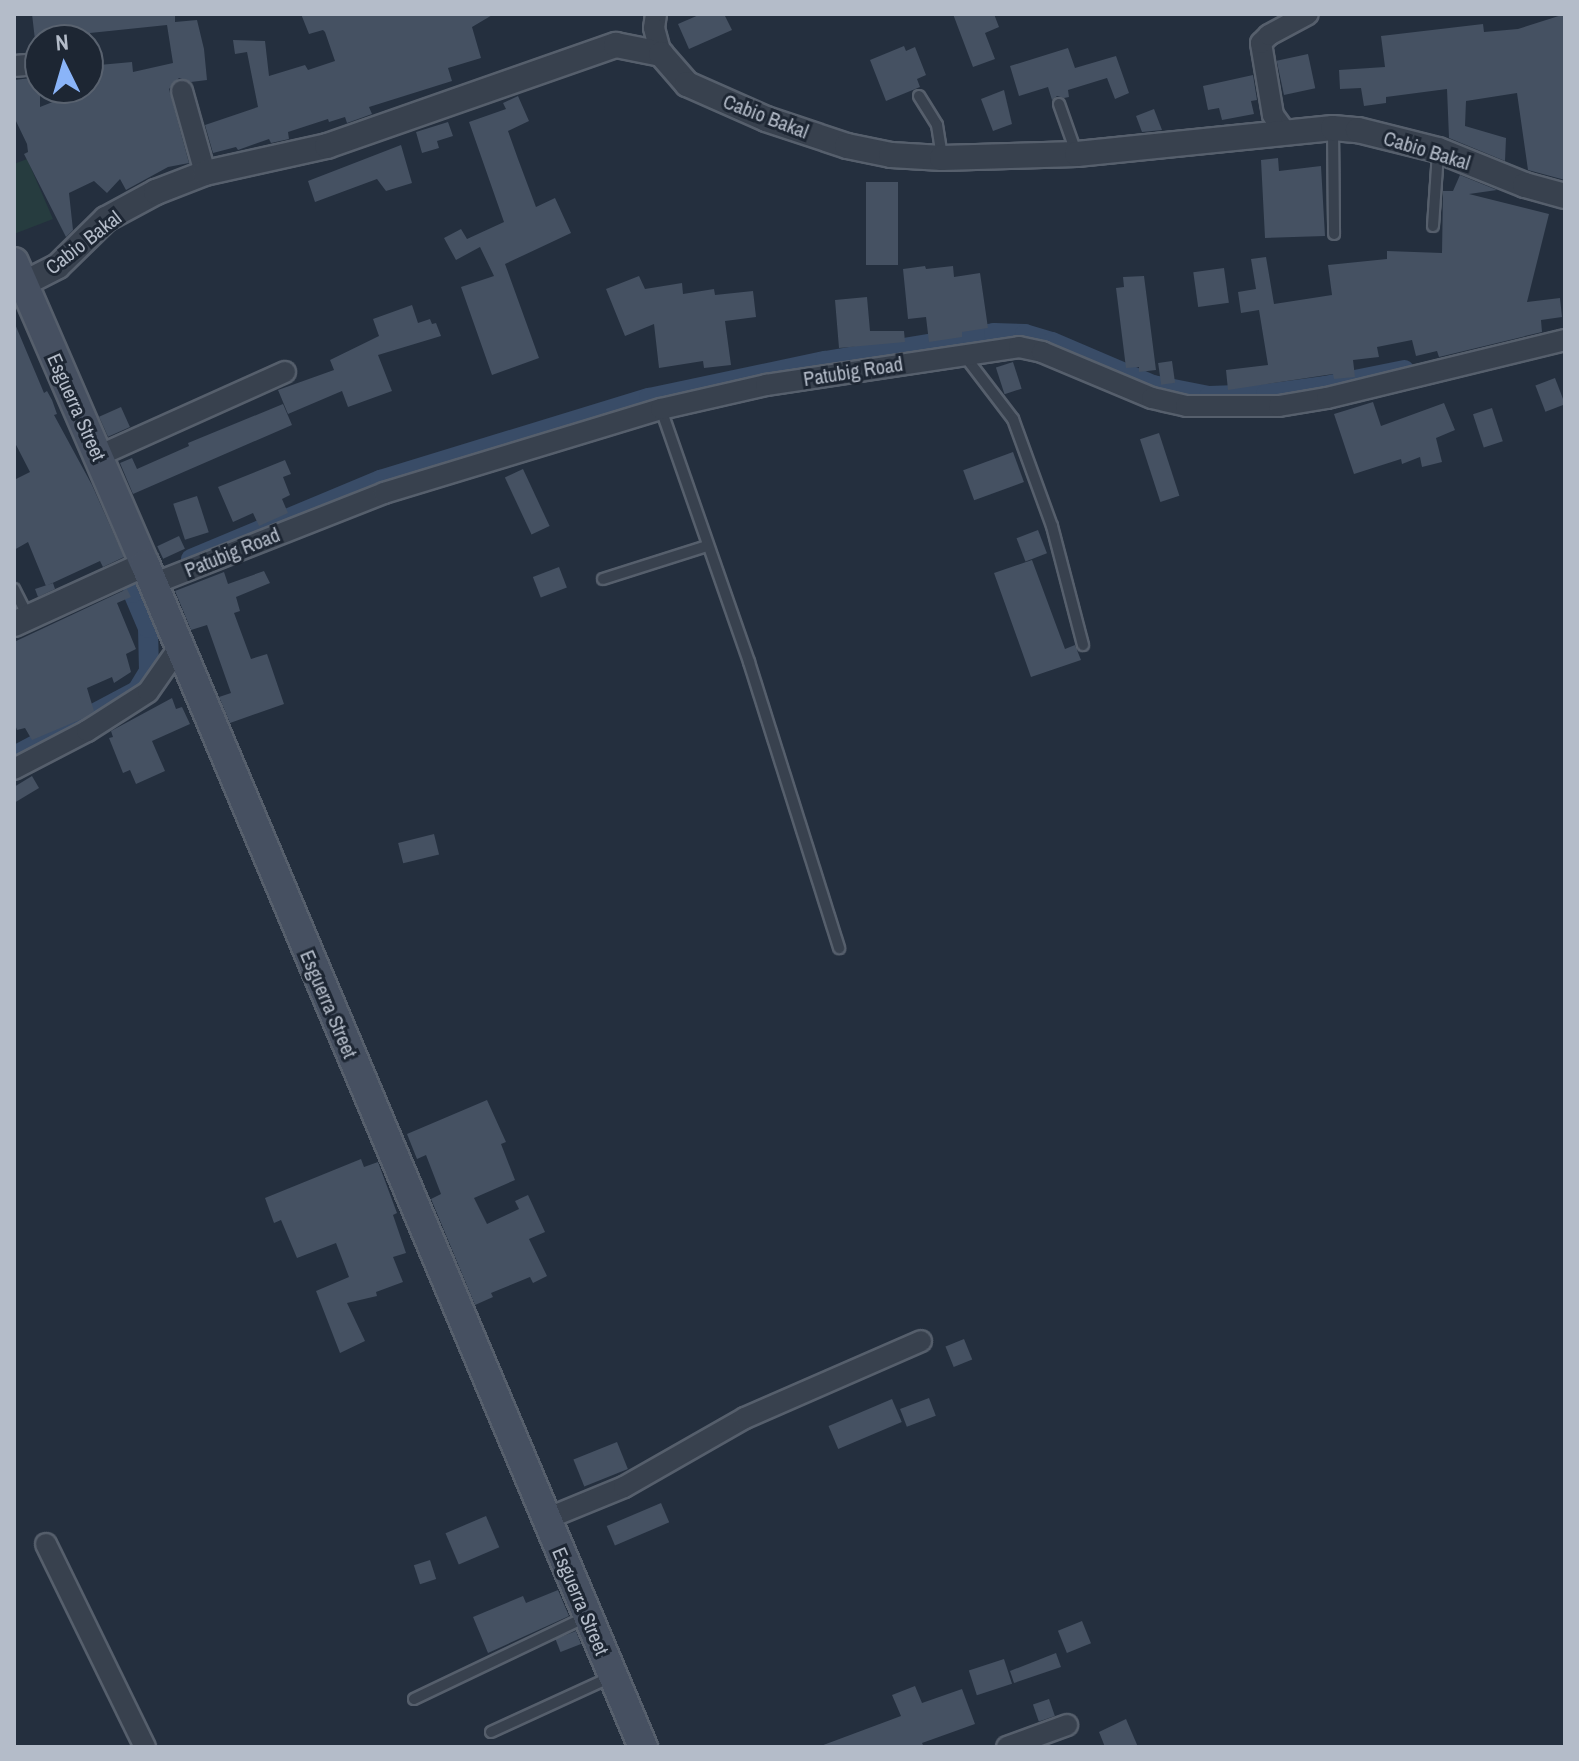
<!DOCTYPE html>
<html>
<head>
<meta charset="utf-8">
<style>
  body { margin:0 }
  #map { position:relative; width:1579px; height:1761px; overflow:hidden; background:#242f3e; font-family:"Archivo Narrow",sans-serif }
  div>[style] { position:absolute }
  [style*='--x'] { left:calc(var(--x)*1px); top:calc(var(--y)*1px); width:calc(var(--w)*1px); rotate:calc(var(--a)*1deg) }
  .green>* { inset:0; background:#263c3f }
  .canal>* { height:20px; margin:-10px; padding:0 10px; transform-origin:10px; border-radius:10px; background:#394c67 }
  .building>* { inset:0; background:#455162; transform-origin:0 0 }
  .roads { filter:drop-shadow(2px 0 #565f6c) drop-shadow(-2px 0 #565f6c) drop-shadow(0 2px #565f6c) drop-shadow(0 -2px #565f6c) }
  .service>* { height:10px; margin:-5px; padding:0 5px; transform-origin:5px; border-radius:5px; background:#38414e }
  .minor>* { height:20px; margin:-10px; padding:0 10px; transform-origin:10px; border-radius:10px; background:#38414e }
  .tertiary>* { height:24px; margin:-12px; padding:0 12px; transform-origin:12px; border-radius:12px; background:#38414e }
  .secondary>* { height:28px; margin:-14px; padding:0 14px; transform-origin:14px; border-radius:14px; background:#465061 }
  span { translate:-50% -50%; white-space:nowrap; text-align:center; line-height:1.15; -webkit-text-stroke:6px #1d2633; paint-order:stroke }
  .street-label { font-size:20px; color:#b4bcc9 }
  .frame { position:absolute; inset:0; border:16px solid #b4bcc9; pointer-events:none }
  .north { position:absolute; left:24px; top:24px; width:80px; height:80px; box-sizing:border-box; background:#1d2633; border:2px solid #59626f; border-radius:50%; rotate:355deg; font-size:22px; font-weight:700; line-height:32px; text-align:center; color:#b4bcc9 }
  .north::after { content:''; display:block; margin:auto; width:28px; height:36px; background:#8ab4f8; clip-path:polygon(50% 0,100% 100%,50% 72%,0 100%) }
</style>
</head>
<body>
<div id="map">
  <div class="green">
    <i style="clip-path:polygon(27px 159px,53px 219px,14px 234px,14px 164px)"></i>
  </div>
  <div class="canal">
    <i style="--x:191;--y:559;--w:205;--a:-22.7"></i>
    <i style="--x:380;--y:480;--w:281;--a:-17"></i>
    <i style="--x:649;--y:398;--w:180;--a:-11.9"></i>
    <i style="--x:825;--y:361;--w:171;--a:-9.4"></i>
    <i style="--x:994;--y:333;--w:31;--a:2"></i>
    <i style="--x:1025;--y:334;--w:28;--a:17"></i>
    <i style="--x:1052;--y:342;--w:110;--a:23.1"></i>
    <i style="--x:1153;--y:385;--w:57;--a:11.1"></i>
    <i style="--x:1209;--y:396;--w:57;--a:-2"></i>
    <i style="--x:1266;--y:394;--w:60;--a:-7.7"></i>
    <i style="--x:1325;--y:386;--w:81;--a:-11.4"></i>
    <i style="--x:14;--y:756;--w:139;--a:-27.9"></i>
    <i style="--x:137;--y:691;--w:23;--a:-59"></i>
    <i style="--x:149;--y:671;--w:43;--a:-91.3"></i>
    <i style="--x:148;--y:628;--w:38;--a:-113"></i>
    <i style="--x:133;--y:593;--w:11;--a:-68"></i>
  </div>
  <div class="building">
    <i style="clip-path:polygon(32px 14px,175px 14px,175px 22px,197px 20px,204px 49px,207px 80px,191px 82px,179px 78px,169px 89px,189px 163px,168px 167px,126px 190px,120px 179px,107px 193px,94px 181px,69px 193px,73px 230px,66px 237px,24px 154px,28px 152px,27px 144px,14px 117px,14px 80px,40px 77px,40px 107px,88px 88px,88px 66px,132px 62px,133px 72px,173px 63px,167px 25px,90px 33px,91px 40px,35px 40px)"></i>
    <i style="clip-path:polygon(301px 14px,494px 14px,472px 27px,481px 58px,448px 68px,452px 81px,369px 107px,372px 114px,347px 123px,345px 117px,329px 122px,328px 119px,288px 132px,289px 139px,271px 143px,269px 139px,238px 150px,236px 147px,213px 153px,205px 125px,258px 107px,247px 52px,235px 54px,233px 40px,265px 41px,269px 76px,305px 65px,308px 70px,335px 61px,325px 32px,323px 30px,309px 34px)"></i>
    <i style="clip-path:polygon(701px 14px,724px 14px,732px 30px,689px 49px,678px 24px)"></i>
    <i style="clip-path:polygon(953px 14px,994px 14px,999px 27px,985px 33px,995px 59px,973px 67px)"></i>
    <i style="clip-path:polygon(1565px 14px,1565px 180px,1528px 170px,1517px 93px,1466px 101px,1465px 126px,1506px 138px,1505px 161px,1449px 138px,1447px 89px,1386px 97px,1386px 103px,1364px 106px,1361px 88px,1340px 89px,1339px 70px,1385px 67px,1381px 36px,1483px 24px,1484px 32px,1518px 29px)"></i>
    <i style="clip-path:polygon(904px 46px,906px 51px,915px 47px,926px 75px,917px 79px,920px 87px,886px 101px,870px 60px)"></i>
    <i style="clip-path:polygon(1068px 48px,1075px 68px,1116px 56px,1129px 93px,1115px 99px,1107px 78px,1068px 90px,1069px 97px,1064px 98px,1057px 96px,1052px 100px,1048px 87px,1019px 96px,1010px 66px)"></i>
    <i style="left:1308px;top:54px;width:35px;height:32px;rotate:78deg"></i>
    <i style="clip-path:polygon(1253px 75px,1257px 100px,1251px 101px,1254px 114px,1222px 120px,1219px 108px,1208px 110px,1203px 86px)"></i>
    <i style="clip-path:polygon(1004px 90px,1012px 124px,993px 131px,981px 99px)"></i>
    <i style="clip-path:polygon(518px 96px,529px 121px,508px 131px,518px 159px,536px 207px,555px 198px,571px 233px,505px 264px,539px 358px,492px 375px,461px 287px,494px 276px,480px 247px,456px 260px,444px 238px,461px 229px,467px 239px,504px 222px,469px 122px,506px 109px,503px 103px)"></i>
    <i style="clip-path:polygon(1154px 109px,1162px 130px,1142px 132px,1136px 116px)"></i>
    <i style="clip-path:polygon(448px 122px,453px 136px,437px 141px,439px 148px,422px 153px,416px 132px)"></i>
    <i style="clip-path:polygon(401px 145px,412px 183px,386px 191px,377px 179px,315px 202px,308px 181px)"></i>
    <i style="clip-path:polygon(1278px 158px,1279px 171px,1321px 166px,1325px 236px,1265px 238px,1261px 160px)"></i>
    <i style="clip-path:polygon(1460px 175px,1497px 190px,1469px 194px,1549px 214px,1527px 302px,1560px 298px,1562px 317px,1541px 320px,1542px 332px,1439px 357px,1437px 351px,1416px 356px,1412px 340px,1377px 347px,1379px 357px,1353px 360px,1355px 377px,1334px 379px,1333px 374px,1228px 390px,1226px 370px,1268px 365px,1259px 310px,1241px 313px,1238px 292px,1256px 289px,1251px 259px,1266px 257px,1274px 304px,1332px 295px,1328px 265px,1387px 259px,1387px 251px,1442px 253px,1443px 191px,1453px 191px)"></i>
    <i style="left:866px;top:182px;width:32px;height:83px"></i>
    <i style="clip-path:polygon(925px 266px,926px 269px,953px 266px,954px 277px,980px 273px,988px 328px,962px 332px,962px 337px,929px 342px,926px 317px,908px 319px,903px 269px)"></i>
    <i style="left:1224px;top:268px;width:35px;height:31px;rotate:82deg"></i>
    <i style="clip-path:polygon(639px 276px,645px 289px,682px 283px,683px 294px,714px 289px,715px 295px,753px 291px,756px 317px,725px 321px,731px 365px,704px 368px,703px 361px,659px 368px,654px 324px,625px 336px,606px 289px)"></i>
    <i style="clip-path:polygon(1144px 276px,1156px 370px,1139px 372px,1139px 367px,1126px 368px,1116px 288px,1124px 287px,1123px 277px)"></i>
    <i style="clip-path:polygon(867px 297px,870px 331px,904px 331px,905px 342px,839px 348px,835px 300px)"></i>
    <i style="clip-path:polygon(412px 305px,418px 323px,430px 319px,432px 324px,436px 323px,441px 336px,378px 355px,392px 391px,348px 407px,342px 391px,288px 414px,278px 390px,334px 370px,330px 360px,379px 336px,373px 319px)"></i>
    <i style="clip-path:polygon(15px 324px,44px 393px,47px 391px,52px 400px,57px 414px,54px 415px,92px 485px,124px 557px,103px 567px,100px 561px,46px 586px,28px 542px,14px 550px,14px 480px,30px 472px,14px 441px)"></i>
    <i style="left:1172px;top:361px;width:22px;height:14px;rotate:82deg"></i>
    <i style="left:1013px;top:362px;width:28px;height:18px;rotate:72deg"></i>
    <i style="left:1555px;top:378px;width:28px;height:21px;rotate:69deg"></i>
    <i style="clip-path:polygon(1373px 402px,1381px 426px,1444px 403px,1455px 430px,1436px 438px,1442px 462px,1422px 467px,1420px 457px,1402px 464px,1401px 459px,1354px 474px,1334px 414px)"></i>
    <i style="clip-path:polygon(283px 404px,292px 425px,133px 494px,120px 463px,132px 458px,137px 469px,189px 446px,188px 443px)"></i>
    <i style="left:121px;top:407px;width:22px;height:24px;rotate:66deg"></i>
    <i style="left:1492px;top:408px;width:35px;height:20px;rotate:72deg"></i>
    <i style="left:1159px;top:433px;width:66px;height:20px;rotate:72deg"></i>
    <i style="left:1013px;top:452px;width:32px;height:53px;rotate:70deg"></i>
    <i style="clip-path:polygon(285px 460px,291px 474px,283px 477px,290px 495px,282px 499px,288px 513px,259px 526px,253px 513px,233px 522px,218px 487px)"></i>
    <i style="left:523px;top:469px;width:63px;height:20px;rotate:65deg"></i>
    <i style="left:197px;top:496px;width:38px;height:25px;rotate:72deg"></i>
    <i style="left:1038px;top:530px;width:25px;height:23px;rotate:69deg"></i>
    <i style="left:179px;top:536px;width:14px;height:24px;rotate:65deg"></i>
    <i style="clip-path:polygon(1032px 560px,1065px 649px,1075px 645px,1081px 660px,1031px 677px,994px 573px)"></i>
    <i style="left:559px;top:567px;width:22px;height:28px;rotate:69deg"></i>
    <i style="clip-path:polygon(264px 571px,270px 583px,236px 597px,240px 611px,234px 613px,251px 659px,267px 654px,284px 704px,230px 723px,219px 697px,231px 693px,207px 625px,191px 630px,175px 591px,224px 572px,228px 584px)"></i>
    <i style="clip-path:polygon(53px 583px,55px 589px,38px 597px,35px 589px)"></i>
    <i style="clip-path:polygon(127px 589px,131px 597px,117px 603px,136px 649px,126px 654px,131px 672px,114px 683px,112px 677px,87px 688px,94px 711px,84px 718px,32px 740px,25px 728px,17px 730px,14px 722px,14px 642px)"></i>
    <i style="clip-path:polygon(172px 698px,176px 709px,182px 707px,190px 724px,152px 741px,165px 771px,136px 784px,130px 770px,123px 773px,109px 738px,113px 737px,111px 731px)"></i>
    <i style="clip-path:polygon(32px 776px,39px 788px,14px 803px,14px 787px)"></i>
    <i style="left:434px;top:834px;width:21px;height:37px;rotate:76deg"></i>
    <i style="clip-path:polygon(487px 1100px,506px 1142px,501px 1144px,515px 1180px,474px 1198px,487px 1224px,519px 1209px,515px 1201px,528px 1195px,545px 1232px,529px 1239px,547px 1276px,533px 1283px,530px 1277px,491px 1293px,493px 1297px,475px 1305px,431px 1199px,441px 1194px,426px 1155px,417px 1159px,407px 1134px)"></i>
    <i style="clip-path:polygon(361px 1159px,364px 1167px,378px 1162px,397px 1213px,393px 1215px,406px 1253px,393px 1257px,403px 1282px,376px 1292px,377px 1296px,347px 1303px,365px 1341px,340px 1353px,316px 1291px,349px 1277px,336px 1243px,297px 1258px,281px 1220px,274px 1223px,265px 1198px)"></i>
    <i style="left:964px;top:1339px;width:22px;height:20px;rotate:68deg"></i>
    <i style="left:929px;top:1398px;width:19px;height:31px;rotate:69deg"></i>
    <i style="left:892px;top:1399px;width:25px;height:69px;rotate:67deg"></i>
    <i style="left:617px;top:1442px;width:29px;height:47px;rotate:68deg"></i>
    <i style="left:661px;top:1503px;width:21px;height:59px;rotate:67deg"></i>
    <i style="left:486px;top:1516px;width:34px;height:44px;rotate:67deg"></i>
    <i style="left:430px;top:1560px;width:20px;height:17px;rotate:72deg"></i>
    <i style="clip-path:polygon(558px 1590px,569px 1616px,488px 1653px,473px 1617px,523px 1596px,526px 1603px)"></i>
    <i style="left:1082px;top:1621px;width:24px;height:26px;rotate:68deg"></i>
    <i style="left:576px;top:1631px;width:14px;height:22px;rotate:69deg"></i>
    <i style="clip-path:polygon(1056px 1653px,1061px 1667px,1014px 1683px,1010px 1671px)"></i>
    <i style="left:1004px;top:1659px;width:26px;height:37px;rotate:72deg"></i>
    <i style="clip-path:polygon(915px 1686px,922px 1703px,962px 1689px,975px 1724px,922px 1743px,924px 1747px,818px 1747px,901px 1716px,892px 1695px)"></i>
    <i style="left:1049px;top:1699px;width:18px;height:17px;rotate:71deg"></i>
    <i style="clip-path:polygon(1126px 1719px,1138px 1747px,1105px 1747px,1099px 1732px)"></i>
  </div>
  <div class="roads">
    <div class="service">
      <i style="--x:919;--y:96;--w:34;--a:58"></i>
      <i style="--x:937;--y:125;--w:31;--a:81"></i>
      <i style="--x:1059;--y:104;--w:51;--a:70.5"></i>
      <i style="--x:1333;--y:130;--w:104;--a:89.4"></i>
      <i style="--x:1433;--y:226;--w:74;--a:-86.1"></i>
      <i style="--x:964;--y:355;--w:81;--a:52.6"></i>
      <i style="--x:1013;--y:419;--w:114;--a:70"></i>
      <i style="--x:1052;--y:526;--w:123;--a:75.4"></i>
      <i style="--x:661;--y:409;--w:268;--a:70.8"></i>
      <i style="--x:749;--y:662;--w:300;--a:72.5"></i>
      <i style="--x:603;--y:579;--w:109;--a:-17.6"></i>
      <i style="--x:14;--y:589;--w:30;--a:63"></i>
      <i style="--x:414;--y:1699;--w:191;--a:-25.5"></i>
      <i style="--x:491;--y:1732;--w:132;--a:-24.6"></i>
    </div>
    <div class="minor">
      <i style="--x:656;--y:14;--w:14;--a:98"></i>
      <i style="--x:654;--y:28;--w:27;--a:75"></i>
      <i style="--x:14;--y:66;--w:11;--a:-5"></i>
      <i style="--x:182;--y:91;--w:85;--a:74.3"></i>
      <i style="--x:1286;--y:133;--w:22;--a:-126"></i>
      <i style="--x:1273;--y:115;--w:73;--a:-99.5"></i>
      <i style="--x:1261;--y:43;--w:11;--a:-45"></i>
      <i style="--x:1269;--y:35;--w:44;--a:-28.3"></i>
      <i style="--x:98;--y:456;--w:205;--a:-24.2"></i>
      <i style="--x:153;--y:584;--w:248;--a:-21.5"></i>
      <i style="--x:384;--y:493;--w:289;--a:-16.9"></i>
      <i style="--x:661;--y:409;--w:108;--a:-12.9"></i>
      <i style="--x:766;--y:385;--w:256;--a:-8.5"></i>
      <i style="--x:1019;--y:347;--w:24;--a:12"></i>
      <i style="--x:1042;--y:352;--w:119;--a:22.7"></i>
      <i style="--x:1152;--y:398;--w:35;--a:13"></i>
      <i style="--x:1186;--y:406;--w:93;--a:0"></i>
      <i style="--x:1279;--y:406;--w:49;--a:-9.5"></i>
      <i style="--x:1327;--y:398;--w:245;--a:-13.7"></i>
      <i style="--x:14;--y:769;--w:82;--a:-27.5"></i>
      <i style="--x:87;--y:731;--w:72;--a:-32.6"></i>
      <i style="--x:148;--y:692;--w:52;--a:-55.1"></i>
      <i style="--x:546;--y:1519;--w:84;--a:-22.3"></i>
      <i style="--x:624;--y:1487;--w:139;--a:-29.7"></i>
      <i style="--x:745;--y:1418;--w:192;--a:-23.6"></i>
      <i style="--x:46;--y:1544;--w:226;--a:64"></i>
      <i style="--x:1007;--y:1747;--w:64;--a:-20.1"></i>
    </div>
    <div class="tertiary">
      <i style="--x:23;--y:284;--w:39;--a:-27"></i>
      <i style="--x:58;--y:266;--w:67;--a:-44.4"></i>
      <i style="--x:106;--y:219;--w:57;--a:-28.4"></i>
      <i style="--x:156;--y:192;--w:53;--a:-21.2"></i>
      <i style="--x:205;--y:173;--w:125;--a:-12.5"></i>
      <i style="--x:327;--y:146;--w:306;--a:-19.3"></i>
      <i style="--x:616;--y:45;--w:46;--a:11.3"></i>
      <i style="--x:661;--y:54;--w:40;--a:49"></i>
      <i style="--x:687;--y:84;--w:86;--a:23.9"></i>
      <i style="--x:766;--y:119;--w:85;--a:18.4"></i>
      <i style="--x:847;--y:146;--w:45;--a:11.6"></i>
      <i style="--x:891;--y:155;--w:51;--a:3.4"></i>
      <i style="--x:942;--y:158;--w:135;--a:-1.7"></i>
      <i style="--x:1077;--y:154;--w:257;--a:-5.8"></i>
      <i style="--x:1333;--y:128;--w:25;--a:5"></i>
      <i style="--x:1358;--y:130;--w:82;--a:14"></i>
      <i style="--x:1438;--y:150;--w:94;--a:21.9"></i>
      <i style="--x:1525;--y:185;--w:41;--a:15.4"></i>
      <i style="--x:14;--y:624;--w:144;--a:-24.6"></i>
    </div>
    <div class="secondary">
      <i style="--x:14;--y:262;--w:329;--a:66.6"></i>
      <i style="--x:145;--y:564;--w:1284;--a:67.17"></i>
    </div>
  </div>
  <div class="street-label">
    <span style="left:766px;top:116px;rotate:21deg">Cabio Bakal</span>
    <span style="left:1427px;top:150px;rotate:17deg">Cabio Bakal</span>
    <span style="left:83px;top:242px;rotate:-38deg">Cabio Bakal</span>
    <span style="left:853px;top:371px;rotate:-9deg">Patubig Road</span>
    <span style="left:77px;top:407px;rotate:66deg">Esguerra Street</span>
    <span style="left:232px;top:552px;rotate:-22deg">Patubig Road</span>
    <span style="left:329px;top:1004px;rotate:67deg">Esguerra Street</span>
    <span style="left:581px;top:1601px;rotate:67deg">Esguerra Street</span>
  </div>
  <div class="frame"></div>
  <div class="north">N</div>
</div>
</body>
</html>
